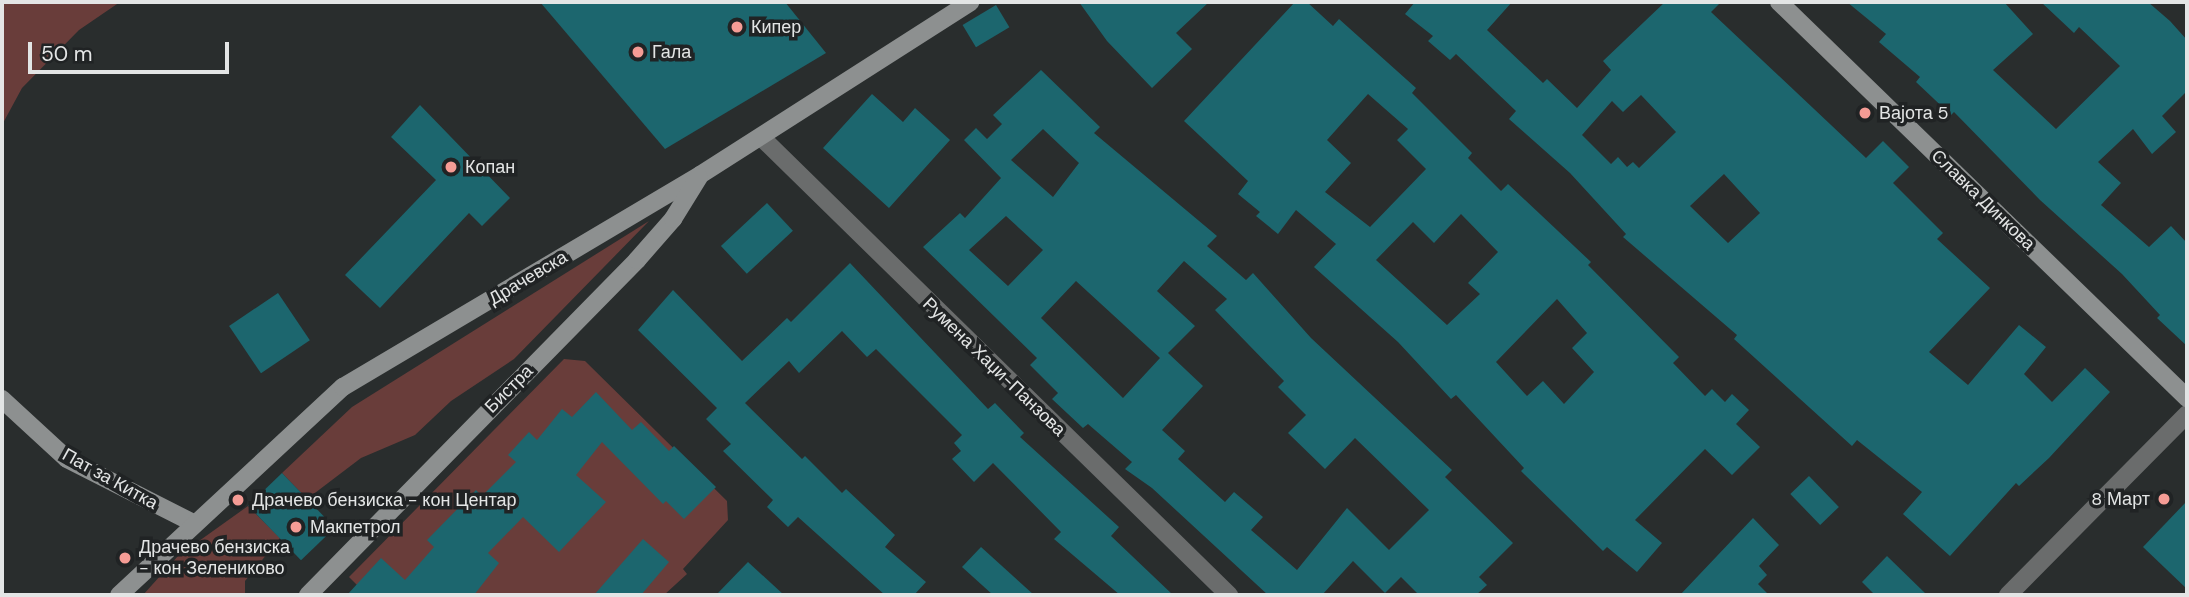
<!DOCTYPE html>
<html>
<head>
<meta charset="utf-8">
<style>
  body { margin:0 }
  #map { position:relative; width:2189px; height:597px; overflow:hidden; background:#292d2d; font-family:"DM Sans",sans-serif }
  div>[style] { position:absolute }
  [style*='--x'] { left:calc(var(--x)*1px); top:calc(var(--y)*1px); width:calc(var(--w)*1px); rotate:calc(var(--a)*1deg) }
  .green>* { inset:0; background:#693d3a }
  .building>* { inset:0; background:#1c666e; transform-origin:0 0 }
  .street>* { height:18px; margin:-9px; padding:0 9px; transform-origin:9px; border-radius:9px; background:#6a6c6c }
  .secondary>* { height:18px; margin:-9px; padding:0 9px; transform-origin:9px; border-radius:9px; background:#8d9090 }
  .dots>* { width:19px; height:19px; translate:-50% -50%; box-sizing:border-box; border:4px solid #202324; border-radius:50% }
  span { translate:-50% -50%; white-space:nowrap; text-align:center; line-height:1.15; -webkit-text-stroke:7px #202324; paint-order:stroke }
  .poi-label { font-size:18px; color:#e3e5e5 }
  .left { translate:0 -50%; text-align:left }
  .right { translate:-100% -50%; text-align:right }
  .street-label { font-size:18px; color:#e3e5e5 }
  .frame { position:absolute; inset:0; border:4px solid #e3e5e5; pointer-events:none }
  .scale { position:absolute; left:28px; top:42px; width:201px; height:32px; box-sizing:border-box; border:4px solid #e3e5e5; border-top:0; padding-left:9px; font-size:21px; line-height:24px; white-space:nowrap; color:#e3e5e5; -webkit-text-stroke:5px #202324; paint-order:stroke }
</style>
</head>
<body>
<div id="map">
  <div class="green">
    <i style="clip-path:polygon(2px 2px,120px 2px,79px 30px,22px 88px,2px 125px)"></i>
    <i style="clip-path:polygon(649px 221px,514px 359px,451px 401px,415px 435px,361px 458px,307px 499px,282px 473px,352px 407px)"></i>
    <i style="clip-path:polygon(564px 359px,585px 361px,727px 501px,728px 520px,683px 569px,687px 574px,664px 595px,367px 595px,349px 577px)"></i>
    <i style="clip-path:polygon(248px 506px,280px 538px,245px 581px,245px 595px,143px 595px,178px 556px)"></i>
  </div>
  <div class="building">
    <i style="clip-path:polygon(540px 2px,785px 2px,826px 53px,665px 149px)"></i>
    <i style="clip-path:polygon(1079px 2px,1209px 2px,1176px 33px,1192px 49px,1152px 88px,1107px 41px)"></i>
    <i style="clip-path:polygon(evenodd,1295px 2px,1307px 2px,1333px 26px,1339px 19px,1416px 88px,1412px 93px,1472px 153px,1468px 158px,1501px 191px,1508px 184px,1591px 262px,1588px 265px,1679px 357px,1673px 363px,1705px 396px,1712px 389px,1725px 402px,1732px 394px,1749px 410px,1736px 424px,1760px 447px,1732px 475px,1705px 449px,1635px 520px,1662px 543px,1637px 572px,1607px 547px,1603px 551px,1521px 471px,1524px 468px,1456px 395px,1451px 399px,1398px 342px,1314px 267px,1336px 244px,1296px 210px,1278px 234px,1256px 216px,1260px 212px,1238px 194px,1248px 181px,1184px 121px,1295px 2px,1368px 94px,1408px 129px,1397px 140px,1426px 169px,1370px 227px,1325px 192px,1351px 163px,1327px 140px,1368px 94px,1295px 2px,1461px 214px,1498px 252px,1468px 283px,1480px 294px,1447px 325px,1376px 260px,1413px 222px,1434px 243px,1461px 214px,1295px 2px,1557px 299px,1587px 333px,1572px 348px,1594px 372px,1564px 404px,1543px 381px,1527px 396px,1496px 362px,1557px 299px)"></i>
    <i style="clip-path:polygon(evenodd,1415px 2px,1512px 2px,1487px 30px,1543px 83px,1547px 79px,1577px 108px,1611px 70px,1603px 61px,1665px 2px,1721px 2px,1711px 12px,1866px 158px,1883px 141px,1909px 167px,1893px 183px,1943px 233px,1937px 239px,1990px 288px,1929px 352px,1968px 385px,2019px 325px,2046px 347px,2024px 374px,2052px 402px,2085px 368px,2110px 392px,2049px 458px,2019px 486px,2016px 483px,1950px 556px,1903px 514px,1922px 492px,1857px 440px,1852px 446px,1734px 339px,1737px 335px,1623px 237px,1626px 234px,1570px 173px,1509px 119px,1516px 111px,1456px 54px,1450px 60px,1428px 41px,1433px 36px,1405px 14px,1415px 2px,1641px 95px,1676px 132px,1639px 168px,1633px 162px,1627px 167px,1618px 157px,1611px 164px,1582px 135px,1612px 101px,1623px 112px,1641px 95px,1415px 2px,1724px 174px,1760px 213px,1728px 243px,1690px 206px,1724px 174px)"></i>
    <i style="clip-path:polygon(1847px 2px,2004px 2px,2033px 34px,1993px 70px,2056px 129px,2120px 66px,2079px 27px,2074px 33px,2041px 2px,2148px 2px,2170px 21px,2187px 40px,2187px 91px,2162px 116px,2176px 132px,2152px 154px,2133px 129px,2098px 162px,2121px 183px,2101px 205px,2149px 247px,2171px 226px,2187px 243px,2187px 346px,2157px 318px,2160px 315px,2122px 274px,2040px 200px,1954px 112px,1951px 115px,1916px 82px,1920px 77px,1879px 42px,1886px 34px)"></i>
    <i style="left:996px;top:5px;width:26px;height:39px;rotate:59deg"></i>
    <i style="clip-path:polygon(evenodd,1041px 70px,1100px 127px,1094px 133px,1217px 236px,1207px 246px,1246px 280px,1253px 273px,1311px 338px,1452px 470px,1445px 477px,1513px 543px,1479px 577px,1487px 585px,1476px 595px,1419px 595px,1401px 577px,1385px 593px,1353px 561px,1322px 595px,1268px 595px,1152px 488px,1125px 469px,1132px 462px,1088px 424px,1083px 428px,1052px 399px,1058px 393px,1030px 365px,1037px 358px,923px 247px,960px 213px,965px 218px,1001px 178px,964px 140px,976px 128px,987px 139px,1002px 124px,993px 115px,1041px 70px,1043px 129px,1079px 163px,1053px 197px,1011px 160px,1043px 129px,1041px 70px,1006px 216px,1043px 250px,1008px 286px,969px 250px,1006px 216px,1041px 70px,1184px 261px,1227px 299px,1215px 310px,1284px 381px,1278px 387px,1306px 415px,1288px 433px,1325px 469px,1355px 438px,1429px 510px,1389px 550px,1347px 508px,1297px 570px,1251px 530px,1263px 517px,1234px 492px,1225px 502px,1178px 459px,1185px 451px,1162px 430px,1203px 386px,1168px 353px,1195px 326px,1157px 291px,1184px 261px,1041px 70px,1076px 281px,1160px 358px,1123px 398px,1041px 318px,1076px 281px)"></i>
    <i style="clip-path:polygon(872px 94px,903px 122px,915px 108px,950px 140px,889px 208px,823px 148px)"></i>
    <i style="clip-path:polygon(420px 105px,510px 198px,482px 226px,469px 213px,380px 308px,345px 275px,436px 180px,391px 137px)"></i>
    <i style="left:767px;top:203px;width:38px;height:63px;rotate:47deg"></i>
    <i style="clip-path:polygon(850px 263px,988px 409px,995px 403px,1024px 433px,1020px 437px,1119px 527px,1111px 536px,1173px 595px,1120px 595px,1054px 539px,1061px 532px,993px 463px,974px 482px,952px 459px,961px 451px,954px 443px,962px 435px,876px 349px,867px 357px,842px 331px,799px 373px,789px 361px,745px 403px,802px 459px,805px 456px,842px 493px,846px 489px,895px 535px,885px 547px,926px 582px,914px 595px,885px 595px,798px 517px,788px 527px,767px 507px,773px 500px,723px 451px,731px 444px,706px 419px,717px 408px,638px 330px,673px 290px,742px 361px,787px 318px,791px 322px)"></i>
    <i style="left:278px;top:293px;width:57px;height:59px;rotate:56deg"></i>
    <i style="clip-path:polygon(596px 392px,632px 430px,641px 422px,669px 451px,674px 446px,716px 487px,684px 519px,666px 501px,663px 504px,602px 442px,576px 475px,606px 502px,559px 552px,523px 517px,488px 553px,499px 563px,474px 595px,347px 595px,381px 558px,405px 580px,434px 547px,427px 540px,476px 490px,482px 496px,516px 462px,508px 455px,529px 432px,537px 440px,562px 409px,572px 417px)"></i>
    <i style="left:282px;top:473px;width:76px;height:47px;rotate:46deg"></i>
    <i style="left:1809px;top:476px;width:43px;height:26px;rotate:46deg"></i>
    <i style="clip-path:polygon(2187px 501px,2187px 589px,2143px 547px)"></i>
    <i style="clip-path:polygon(1753px 518px,1779px 545px,1759px 566px,1767px 575px,1758px 584px,1769px 595px,1680px 595px)"></i>
    <i style="clip-path:polygon(643px 539px,669px 562px,641px 595px,594px 595px)"></i>
    <i style="clip-path:polygon(981px 547px,1034px 595px,993px 595px,962px 567px)"></i>
    <i style="clip-path:polygon(1887px 556px,1927px 595px,1875px 595px,1862px 582px)"></i>
    <i style="clip-path:polygon(748px 562px,784px 595px,716px 595px)"></i>
  </div>
  <div class="street">
    <i style="--x:761;--y:137;--w:655;--a:44.38"></i>
    <i style="--x:2008;--y:595;--w:255;--a:-45.3"></i>
  </div>
  <div class="secondary">
    <i style="--x:1779;--y:2;--w:569;--a:44.14"></i>
    <i style="--x:2;--y:399;--w:88;--a:42.7"></i>
    <i style="--x:67;--y:459;--w:141;--a:26.9"></i>
    <i style="--x:119;--y:595;--w:306;--a:-42.9"></i>
    <i style="--x:343;--y:387;--w:415;--a:-30.7"></i>
    <i style="--x:700;--y:175;--w:321;--a:-32.6"></i>
    <i style="--x:308;--y:595;--w:470;--a:-45.5"></i>
    <i style="--x:637;--y:260;--w:55;--a:-48.7"></i>
    <i style="--x:673;--y:219;--w:49;--a:-58.2"></i>
  </div>
  <div class="dots">
    <i style="left:737px;top:27px;background:#f59c95"></i>
    <i style="left:638px;top:52px;background:#f59c95"></i>
    <i style="left:1865px;top:113px;background:#f59c95"></i>
    <i style="left:451px;top:167px;background:#f59c95"></i>
    <i style="left:2164px;top:499px;background:#f59c95"></i>
    <i style="left:238px;top:500px;background:#f59c95"></i>
    <i style="left:296px;top:527px;background:#f59c95"></i>
    <i style="left:125px;top:558px;background:#f59c95"></i>
  </div>
  <div class="poi-label">
    <span class="left" style="left:751px;top:27px">Кипер</span>
    <span class="left" style="left:652px;top:52px">Гала</span>
    <span class="left" style="left:1879px;top:113px">Вајота 5</span>
    <span class="left" style="left:465px;top:167px">Копан</span>
    <span class="right" style="left:2150px;top:499px">8 Март</span>
    <span class="left" style="left:252px;top:500px">Драчево бензиска - кон Центар</span>
    <span class="left" style="left:310px;top:527px">Макпетрол</span>
    <span class="left" style="left:139px;top:558px">Драчево бензиска<br>- кон Зелениково</span>
  </div>
  <div class="street-label">
    <span style="left:1983px;top:200px;rotate:44deg">Славка Динкова</span>
    <span style="left:528px;top:278px;rotate:-31deg">Драчевска</span>
    <span style="left:994px;top:367px;rotate:44deg">Румена Хаџи-Панзова</span>
    <span style="left:509px;top:389px;rotate:-45deg">Бистра</span>
    <span style="left:110px;top:479px;rotate:29deg">Пат за Китка</span>
  </div>
  <div class="frame"></div>
  <div class="scale">50 m</div>
</div>
</body>
</html>
